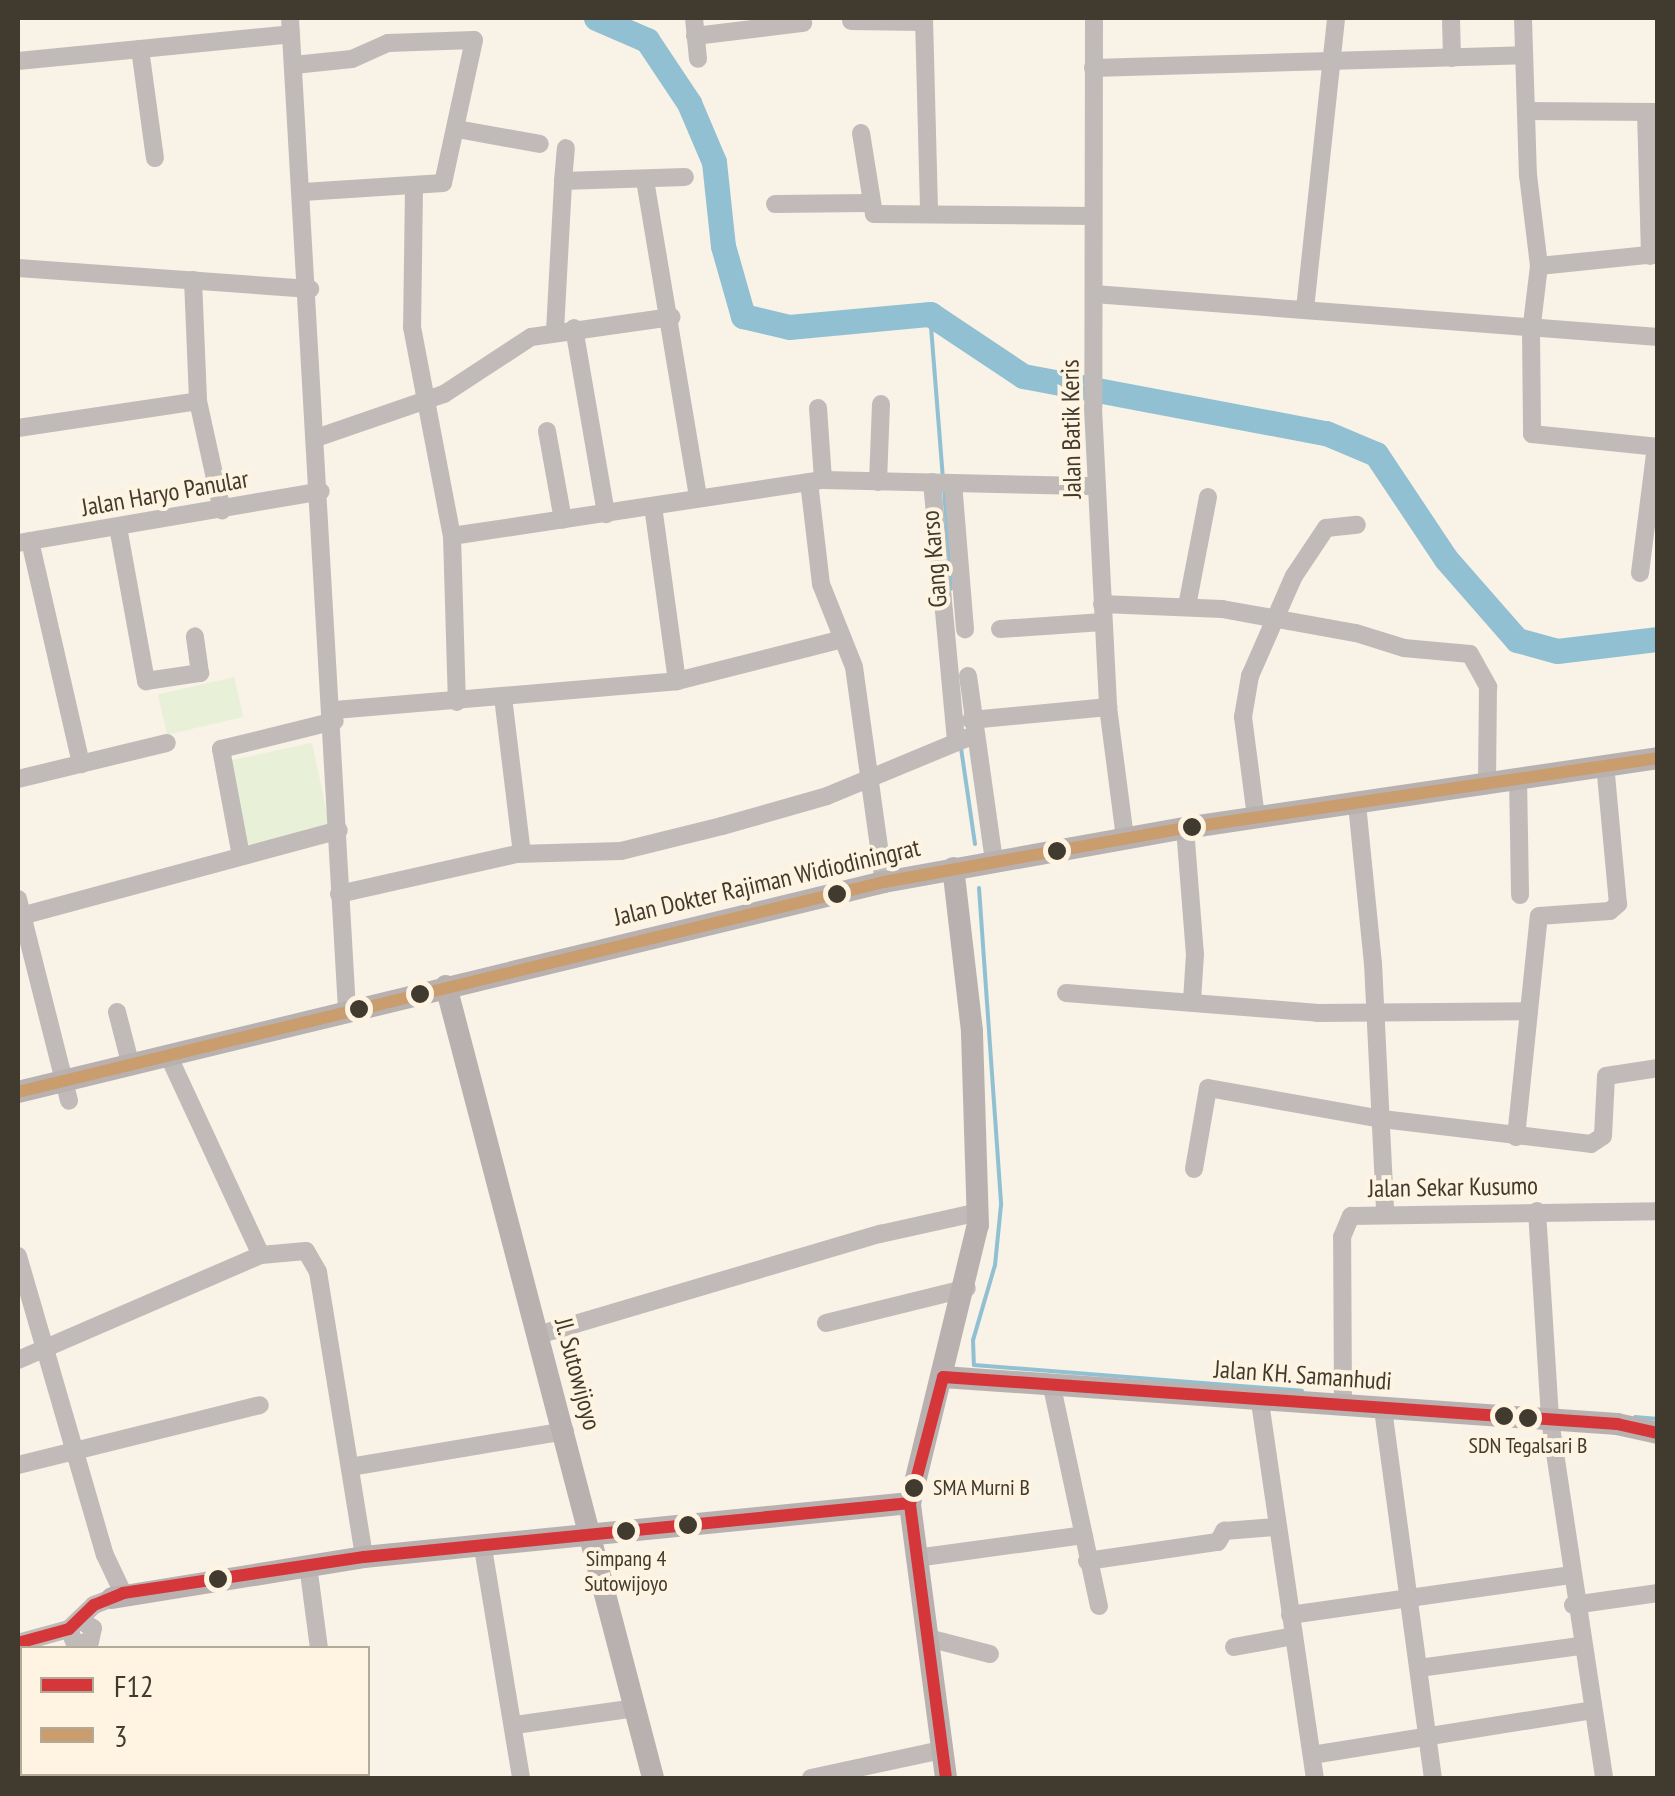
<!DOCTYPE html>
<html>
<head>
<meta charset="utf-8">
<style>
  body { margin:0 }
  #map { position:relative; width:1675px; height:1796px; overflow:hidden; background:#f8f2e7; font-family:"PT Sans Narrow",sans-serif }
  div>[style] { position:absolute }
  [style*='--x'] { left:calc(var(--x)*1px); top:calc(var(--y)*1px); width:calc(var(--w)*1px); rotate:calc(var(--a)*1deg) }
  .green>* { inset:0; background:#e8f0d8; transform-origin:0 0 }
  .stream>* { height:4px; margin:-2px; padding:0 2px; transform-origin:2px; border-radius:2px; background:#91c0d2 }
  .river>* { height:25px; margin:-12.5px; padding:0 12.5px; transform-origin:12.5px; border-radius:12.5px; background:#91c0d2 }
  .minor>* { height:18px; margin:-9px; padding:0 9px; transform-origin:9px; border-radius:9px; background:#c0bbb9 }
  .major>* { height:22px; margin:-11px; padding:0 11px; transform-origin:11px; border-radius:11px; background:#b9b1b0 }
  .bus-1>* { height:12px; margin:-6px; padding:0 6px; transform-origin:6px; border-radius:6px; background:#d5363a }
  .bus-2>* { height:12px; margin:-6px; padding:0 6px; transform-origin:6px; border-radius:6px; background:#c99d6e }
  .dots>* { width:28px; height:28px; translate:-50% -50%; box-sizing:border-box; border:5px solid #fef4e1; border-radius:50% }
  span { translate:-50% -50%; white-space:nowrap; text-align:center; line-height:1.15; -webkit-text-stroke:8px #fef4e1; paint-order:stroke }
  .bus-label { font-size:22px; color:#413a2e }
  .left { translate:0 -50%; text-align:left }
  .street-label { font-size:25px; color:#413a2e }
  .frame { position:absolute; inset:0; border:20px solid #413a2e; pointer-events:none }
  .legend { position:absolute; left:20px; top:1646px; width:350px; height:130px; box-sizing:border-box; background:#fef4e1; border:2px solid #b2aa99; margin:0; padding:12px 18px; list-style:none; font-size:30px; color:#413a2e }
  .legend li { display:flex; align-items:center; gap:20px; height:50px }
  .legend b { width:50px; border:2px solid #b2aa99 }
</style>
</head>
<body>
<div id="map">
  <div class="green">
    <i style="left:234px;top:677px;width:41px;height:78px;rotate:77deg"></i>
    <i style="left:312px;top:743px;width:86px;height:85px;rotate:78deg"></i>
  </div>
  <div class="stream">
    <i style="--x:930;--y:314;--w:166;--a:85.5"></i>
    <i style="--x:944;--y:488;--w:101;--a:86"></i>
    <i style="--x:961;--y:748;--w:97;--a:81.7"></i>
    <i style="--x:979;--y:888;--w:318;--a:86"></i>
    <i style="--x:1001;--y:1205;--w:60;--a:95.7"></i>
    <i style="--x:995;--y:1265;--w:78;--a:106.3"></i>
    <i style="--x:973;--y:1340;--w:25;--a:88"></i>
    <i style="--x:974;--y:1365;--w:329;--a:4.5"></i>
    <i style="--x:1635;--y:1417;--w:23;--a:5"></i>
  </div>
  <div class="river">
    <i style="--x:596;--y:18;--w:56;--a:23.3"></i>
    <i style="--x:647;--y:40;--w:76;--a:56.3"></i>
    <i style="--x:689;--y:103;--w:64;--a:67"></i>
    <i style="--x:714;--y:162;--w:84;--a:83.9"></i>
    <i style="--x:723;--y:246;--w:73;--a:74.1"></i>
    <i style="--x:743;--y:316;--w:47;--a:13.4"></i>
    <i style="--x:789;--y:327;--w:142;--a:-5.3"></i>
    <i style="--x:930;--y:314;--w:112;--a:33.7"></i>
    <i style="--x:1023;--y:376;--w:308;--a:10.7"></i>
    <i style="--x:1326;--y:433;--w:54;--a:22.8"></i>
    <i style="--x:1376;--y:454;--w:126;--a:56.3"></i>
    <i style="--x:1446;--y:559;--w:108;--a:48.8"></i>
    <i style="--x:1517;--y:640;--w:41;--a:15.4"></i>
    <i style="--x:1557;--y:651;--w:102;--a:-6.8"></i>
  </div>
  <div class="minor">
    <i style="--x:290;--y:18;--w:994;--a:86.71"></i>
    <i style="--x:694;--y:18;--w:41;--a:84.4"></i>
    <i style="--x:924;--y:18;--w:196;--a:88.5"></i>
    <i style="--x:1094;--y:18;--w:390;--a:90.1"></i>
    <i style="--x:1093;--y:408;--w:299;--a:87.1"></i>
    <i style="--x:1108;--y:707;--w:132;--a:82.6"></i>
    <i style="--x:1451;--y:18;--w:40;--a:88.6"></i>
    <i style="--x:1523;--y:18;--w:157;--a:88.2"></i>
    <i style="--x:1528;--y:175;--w:92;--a:83.1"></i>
    <i style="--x:1539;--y:266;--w:120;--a:-5.8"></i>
    <i style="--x:851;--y:21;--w:72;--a:0.8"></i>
    <i style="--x:695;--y:36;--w:109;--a:-6.9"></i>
    <i style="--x:140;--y:49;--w:110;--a:82.2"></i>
    <i style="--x:18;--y:61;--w:274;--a:-5.6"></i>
    <i style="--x:294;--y:65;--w:58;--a:-5.9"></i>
    <i style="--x:352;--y:59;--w:39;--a:-24"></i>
    <i style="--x:388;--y:43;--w:86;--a:-2"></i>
    <i style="--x:474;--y:40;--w:146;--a:102.2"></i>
    <i style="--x:443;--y:183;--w:140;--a:176.3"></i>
    <i style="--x:1093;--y:68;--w:430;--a:-1.7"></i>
    <i style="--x:1526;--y:111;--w:130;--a:0.4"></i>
    <i style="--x:1646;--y:112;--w:144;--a:88.4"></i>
    <i style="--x:457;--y:129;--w:84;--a:10.2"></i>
    <i style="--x:861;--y:133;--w:82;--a:80.9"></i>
    <i style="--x:874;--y:214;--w:219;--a:0.5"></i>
    <i style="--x:645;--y:180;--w:322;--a:80.5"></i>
    <i style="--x:563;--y:181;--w:33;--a:-85"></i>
    <i style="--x:414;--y:188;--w:139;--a:90.8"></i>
    <i style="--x:412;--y:327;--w:213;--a:79.2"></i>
    <i style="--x:452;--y:536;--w:375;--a:-8.6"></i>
    <i style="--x:823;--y:480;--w:274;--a:1.3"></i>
    <i style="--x:775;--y:204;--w:92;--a:-0.6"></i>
    <i style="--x:1539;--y:266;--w:66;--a:96.9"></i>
    <i style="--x:1531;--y:332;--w:102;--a:89.4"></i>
    <i style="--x:1532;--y:434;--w:127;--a:5.9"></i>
    <i style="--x:18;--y:268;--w:293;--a:4.1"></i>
    <i style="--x:193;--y:280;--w:121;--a:87.6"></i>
    <i style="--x:198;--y:401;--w:112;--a:77.6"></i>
    <i style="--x:1094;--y:294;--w:566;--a:4.36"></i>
    <i style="--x:1305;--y:309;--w:293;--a:-83.9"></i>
    <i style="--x:574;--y:328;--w:189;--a:80.2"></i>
    <i style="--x:555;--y:331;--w:150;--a:-86.9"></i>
    <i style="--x:563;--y:181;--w:122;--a:-1.9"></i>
    <i style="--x:818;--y:408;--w:72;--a:86"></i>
    <i style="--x:18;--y:428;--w:182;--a:-8.5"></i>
    <i style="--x:547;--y:431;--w:90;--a:79.8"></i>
    <i style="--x:319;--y:437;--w:132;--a:-19"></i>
    <i style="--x:444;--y:394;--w:104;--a:-33.2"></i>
    <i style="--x:531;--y:337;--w:142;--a:-8.1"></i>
    <i style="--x:809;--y:482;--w:103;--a:83.3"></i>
    <i style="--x:821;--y:584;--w:89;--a:68.3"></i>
    <i style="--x:854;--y:667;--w:217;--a:82.1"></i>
    <i style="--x:878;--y:482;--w:78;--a:-87.8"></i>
    <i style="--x:932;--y:482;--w:259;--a:84.7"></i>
    <i style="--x:953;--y:483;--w:147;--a:85.3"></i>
    <i style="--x:653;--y:506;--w:177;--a:82.2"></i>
    <i style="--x:118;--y:527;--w:157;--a:79.7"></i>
    <i style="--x:146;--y:681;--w:55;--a:-8.4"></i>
    <i style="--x:200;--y:673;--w:37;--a:-98"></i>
    <i style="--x:452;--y:536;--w:166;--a:88.3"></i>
    <i style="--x:30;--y:541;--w:229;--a:77.1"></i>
    <i style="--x:18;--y:543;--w:307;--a:-9.7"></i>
    <i style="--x:1640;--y:573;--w:127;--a:-82.8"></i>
    <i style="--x:1102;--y:604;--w:120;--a:2.4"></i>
    <i style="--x:1222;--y:609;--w:136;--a:10.2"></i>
    <i style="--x:1356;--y:633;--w:50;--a:17.4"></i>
    <i style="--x:1404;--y:648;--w:66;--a:5.2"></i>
    <i style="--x:1470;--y:654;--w:38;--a:61"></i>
    <i style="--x:1488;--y:687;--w:95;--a:90.6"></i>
    <i style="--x:1187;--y:606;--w:111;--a:-79.1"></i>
    <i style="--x:1000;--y:629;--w:103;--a:-3.9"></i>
    <i style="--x:968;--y:676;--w:187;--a:82"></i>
    <i style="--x:503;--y:697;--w:157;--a:83.1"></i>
    <i style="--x:335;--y:710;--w:343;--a:-4.8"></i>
    <i style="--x:677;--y:681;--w:171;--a:-14.2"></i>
    <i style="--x:971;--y:720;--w:138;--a:-5.4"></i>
    <i style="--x:1518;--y:777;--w:118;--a:89"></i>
    <i style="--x:18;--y:779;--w:153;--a:-13.6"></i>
    <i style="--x:1357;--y:804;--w:160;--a:84.3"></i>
    <i style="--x:1373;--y:963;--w:249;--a:87.2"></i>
    <i style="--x:1256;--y:817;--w:101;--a:-97.4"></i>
    <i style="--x:1243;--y:717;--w:42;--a:-80.3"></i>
    <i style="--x:1250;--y:676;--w:109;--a:-66.3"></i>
    <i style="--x:1294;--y:576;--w:58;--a:-56.3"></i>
    <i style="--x:1326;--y:528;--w:31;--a:-6"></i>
    <i style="--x:1185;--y:828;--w:126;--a:85.5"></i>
    <i style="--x:1195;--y:954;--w:46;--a:93.7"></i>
    <i style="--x:241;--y:856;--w:109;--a:-100.6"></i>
    <i style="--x:221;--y:749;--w:117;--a:-13.8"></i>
    <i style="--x:339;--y:894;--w:181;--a:-12.7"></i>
    <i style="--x:516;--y:854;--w:105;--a:-1.6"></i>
    <i style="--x:621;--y:851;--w:104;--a:-13.9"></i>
    <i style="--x:722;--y:826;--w:109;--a:-15.9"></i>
    <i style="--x:827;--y:796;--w:157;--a:-22.5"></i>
    <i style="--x:18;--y:899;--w:208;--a:75.8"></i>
    <i style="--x:21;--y:916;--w:329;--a:-15.1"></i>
    <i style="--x:1066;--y:993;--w:253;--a:4.5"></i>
    <i style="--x:1318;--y:1013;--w:211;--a:-0.5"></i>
    <i style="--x:117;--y:1012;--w:56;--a:75.5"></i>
    <i style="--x:169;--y:1057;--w:218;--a:65.1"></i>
    <i style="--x:1516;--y:1137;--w:222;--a:-84.1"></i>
    <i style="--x:1539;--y:916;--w:71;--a:-4"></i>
    <i style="--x:1610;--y:911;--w:11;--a:-41"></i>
    <i style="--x:1618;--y:904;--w:140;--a:-95.3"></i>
    <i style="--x:1194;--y:1169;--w:82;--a:-80.2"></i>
    <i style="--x:1208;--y:1088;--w:177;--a:10.1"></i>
    <i style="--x:1382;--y:1119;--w:210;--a:6.8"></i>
    <i style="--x:1591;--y:1144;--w:14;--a:-34"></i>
    <i style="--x:1603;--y:1136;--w:60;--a:-87.1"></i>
    <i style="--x:1606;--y:1076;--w:53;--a:-8.7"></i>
    <i style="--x:1537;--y:1211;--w:209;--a:86.4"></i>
    <i style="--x:1550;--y:1420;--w:362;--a:81.4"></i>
    <i style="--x:18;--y:1256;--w:311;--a:73.8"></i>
    <i style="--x:105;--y:1555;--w:42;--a:64.7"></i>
    <i style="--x:826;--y:1323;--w:145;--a:-13.9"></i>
    <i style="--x:538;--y:1335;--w:357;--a:-16.5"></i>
    <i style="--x:880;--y:1234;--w:101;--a:-12.5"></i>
    <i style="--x:18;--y:1360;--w:265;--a:-23.4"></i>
    <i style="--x:261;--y:1255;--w:45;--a:-5.1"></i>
    <i style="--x:306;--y:1251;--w:24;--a:60"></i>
    <i style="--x:318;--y:1272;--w:289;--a:80.8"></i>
    <i style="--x:1052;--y:1387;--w:224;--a:77.9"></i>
    <i style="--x:1260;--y:1402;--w:380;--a:81.7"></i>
    <i style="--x:1343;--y:1405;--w:168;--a:-90.3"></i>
    <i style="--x:1342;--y:1237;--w:23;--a:-67"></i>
    <i style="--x:1351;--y:1216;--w:307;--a:-0.9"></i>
    <i style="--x:1383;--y:1409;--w:372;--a:82.3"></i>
    <i style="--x:18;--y:1465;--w:249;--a:-13.9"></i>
    <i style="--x:350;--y:1467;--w:218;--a:-9.5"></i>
    <i style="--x:483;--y:1548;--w:233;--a:80.6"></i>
    <i style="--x:916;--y:1558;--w:169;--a:-7.8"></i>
    <i style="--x:1087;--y:1561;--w:132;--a:-8.3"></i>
    <i style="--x:1218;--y:1542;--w:13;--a:-61"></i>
    <i style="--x:1224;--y:1531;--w:52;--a:-4.4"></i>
    <i style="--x:308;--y:1565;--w:84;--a:82.5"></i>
    <i style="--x:1573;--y:1605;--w:86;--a:-8"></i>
    <i style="--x:1290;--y:1615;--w:283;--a:-8.1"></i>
    <i style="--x:69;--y:1629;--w:16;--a:68"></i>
    <i style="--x:75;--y:1644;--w:15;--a:-8"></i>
    <i style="--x:90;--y:1642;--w:14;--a:-78"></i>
    <i style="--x:93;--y:1628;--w:16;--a:-150"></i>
    <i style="--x:928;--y:1638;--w:64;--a:14.5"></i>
    <i style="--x:18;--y:1643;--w:53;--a:-15.4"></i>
    <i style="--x:69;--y:1629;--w:35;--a:-44"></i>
    <i style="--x:94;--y:1605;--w:19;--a:-21"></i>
    <i style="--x:1234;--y:1647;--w:61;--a:-10.4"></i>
    <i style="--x:1419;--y:1668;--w:162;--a:-7.8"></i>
    <i style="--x:515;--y:1725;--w:122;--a:-8"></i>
    <i style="--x:1312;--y:1755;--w:284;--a:-9.1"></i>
    <i style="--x:134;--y:1774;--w:4;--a:76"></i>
    <i style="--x:335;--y:1774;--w:4;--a:90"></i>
    <i style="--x:811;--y:1778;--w:134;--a:-12.1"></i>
  </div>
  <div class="major">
    <i style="--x:446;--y:986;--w:819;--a:75.35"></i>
    <i style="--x:18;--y:1092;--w:891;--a:-13.63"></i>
    <i style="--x:884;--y:882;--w:306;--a:-10.2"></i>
    <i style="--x:1185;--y:828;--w:478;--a:-8.4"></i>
    <i style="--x:943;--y:1377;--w:676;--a:3.99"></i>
    <i style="--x:1617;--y:1424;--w:42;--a:12.4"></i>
    <i style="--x:112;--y:1598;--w:255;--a:-9.2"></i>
    <i style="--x:364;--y:1557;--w:549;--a:-5.65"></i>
    <i style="--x:946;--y:1778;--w:277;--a:-97.5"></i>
    <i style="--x:910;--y:1503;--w:286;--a:-76.3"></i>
    <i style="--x:978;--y:1225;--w:194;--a:-91.8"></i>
    <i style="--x:972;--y:1031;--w:164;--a:-96.6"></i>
  </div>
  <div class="bus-1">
    <i style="--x:18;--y:1643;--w:53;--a:-15.4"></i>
    <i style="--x:69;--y:1629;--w:35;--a:-44"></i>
    <i style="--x:94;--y:1605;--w:31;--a:-22"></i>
    <i style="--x:123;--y:1593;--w:244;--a:-8.5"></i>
    <i style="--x:364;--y:1557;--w:549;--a:-5.65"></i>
    <i style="--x:946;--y:1778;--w:277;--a:-97.5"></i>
    <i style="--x:910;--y:1503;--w:130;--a:-75.3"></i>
    <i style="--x:943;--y:1377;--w:676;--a:3.99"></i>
    <i style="--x:1617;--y:1424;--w:42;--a:12.4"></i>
  </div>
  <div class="bus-2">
    <i style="--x:18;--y:1092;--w:891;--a:-13.63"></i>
    <i style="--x:884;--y:882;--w:306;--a:-10.2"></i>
    <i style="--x:1185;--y:828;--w:478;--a:-8.4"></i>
  </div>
  <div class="dots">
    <i style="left:1192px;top:827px;background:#413a2e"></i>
    <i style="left:1057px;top:851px;background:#413a2e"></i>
    <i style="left:837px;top:894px;background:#413a2e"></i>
    <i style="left:420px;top:994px;background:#413a2e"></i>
    <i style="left:359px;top:1009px;background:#413a2e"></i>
    <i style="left:1504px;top:1416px;background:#413a2e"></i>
    <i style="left:1528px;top:1418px;background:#413a2e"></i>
    <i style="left:914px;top:1488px;background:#413a2e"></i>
    <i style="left:688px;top:1525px;background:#413a2e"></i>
    <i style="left:626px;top:1531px;background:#413a2e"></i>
    <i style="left:218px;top:1579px;background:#413a2e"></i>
  </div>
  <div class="bus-label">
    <span style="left:1528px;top:1446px">SDN Tegalsari B</span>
    <span class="left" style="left:933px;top:1488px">SMA Murni B</span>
    <span style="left:626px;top:1571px">Simpang 4<br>Sutowijoyo</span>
  </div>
  <div class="street-label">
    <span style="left:1071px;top:429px;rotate:-91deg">Jalan Batik Keris</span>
    <span style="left:165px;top:493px;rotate:-10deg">Jalan Haryo Panular</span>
    <span style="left:934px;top:559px;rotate:-95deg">Gang Karso</span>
    <span style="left:767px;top:882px;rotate:-13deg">Jalan Dokter Rajiman Widiodiningrat</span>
    <span style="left:1453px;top:1187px;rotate:-1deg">Jalan Sekar Kusumo</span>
    <span style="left:578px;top:1374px;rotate:75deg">Jl. Sutowijoyo</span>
    <span style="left:1303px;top:1375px;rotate:4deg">Jalan KH. Samanhudi</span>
  </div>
  <div class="frame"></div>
  <ul class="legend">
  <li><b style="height:12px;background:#d5363a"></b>F12</li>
  <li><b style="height:12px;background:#c99d6e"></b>3</li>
  </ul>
</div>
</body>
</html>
